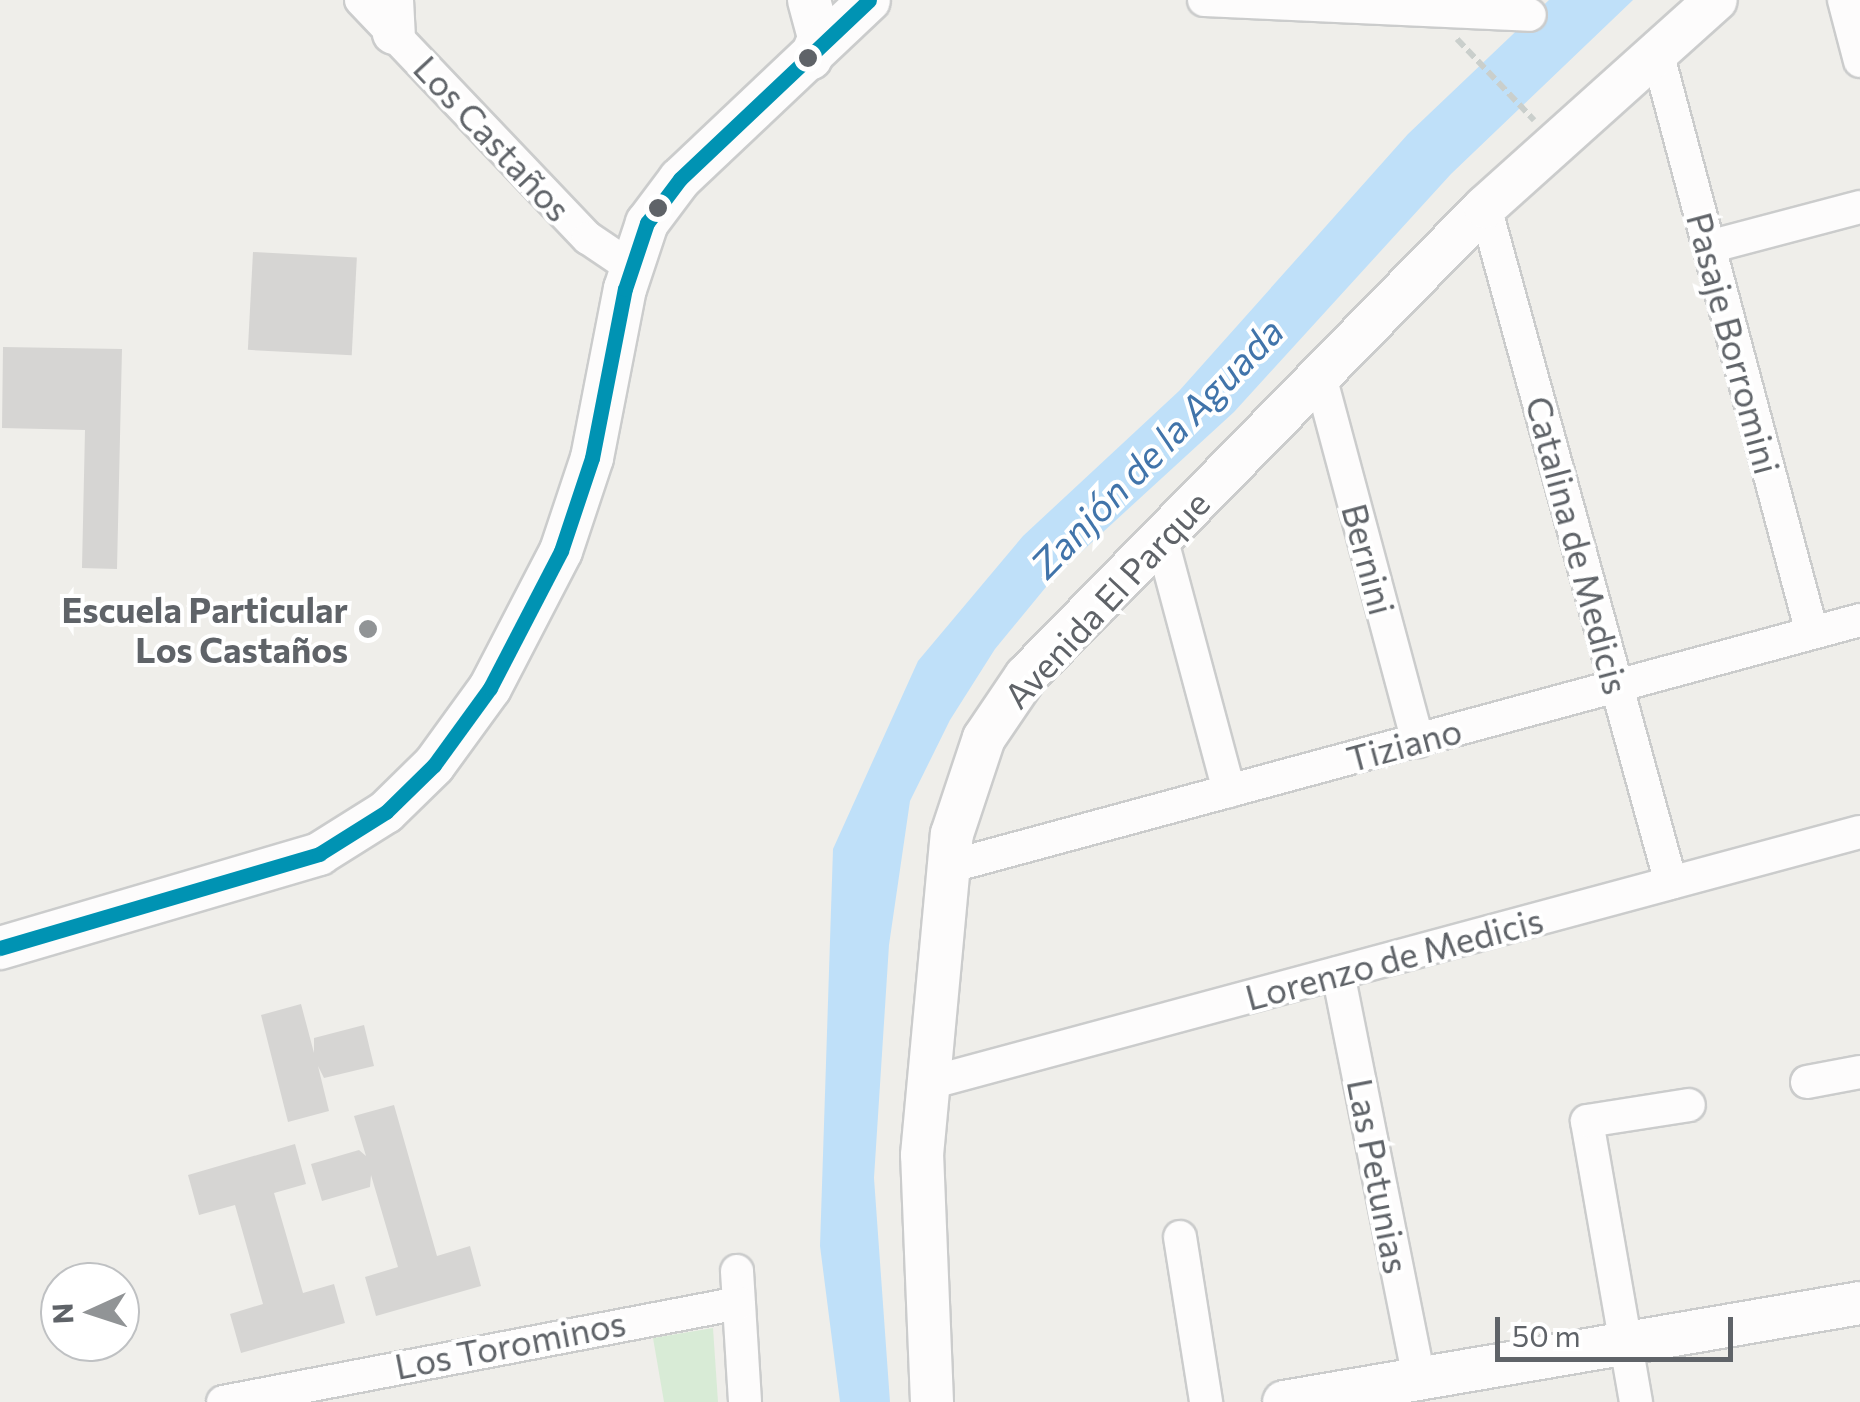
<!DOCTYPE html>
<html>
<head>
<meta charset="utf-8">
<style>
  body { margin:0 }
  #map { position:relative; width:1860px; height:1402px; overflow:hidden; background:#efeeea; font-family:Commissioner,sans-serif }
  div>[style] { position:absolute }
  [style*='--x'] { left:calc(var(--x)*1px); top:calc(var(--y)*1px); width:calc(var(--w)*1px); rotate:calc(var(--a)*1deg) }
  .green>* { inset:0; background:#d8ebd6 }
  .water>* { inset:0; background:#bfe0f9 }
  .building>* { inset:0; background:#d6d5d3; transform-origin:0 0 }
  .path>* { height:6px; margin-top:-3px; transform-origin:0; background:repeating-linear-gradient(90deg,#cacfcc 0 10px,transparent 0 15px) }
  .roads { filter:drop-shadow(2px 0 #cbcccc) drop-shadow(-2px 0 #cbcccc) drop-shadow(0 2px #cbcccc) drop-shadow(0 -2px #cbcccc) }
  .minor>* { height:32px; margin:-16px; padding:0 16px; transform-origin:16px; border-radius:16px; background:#fdfcfc }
  .tertiary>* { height:42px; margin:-21px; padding:0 21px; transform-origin:21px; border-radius:21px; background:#fdfcfc }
  .bus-1>* { height:15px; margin:-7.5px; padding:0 7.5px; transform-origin:7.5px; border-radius:7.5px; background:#0093b3 }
  .dots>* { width:28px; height:28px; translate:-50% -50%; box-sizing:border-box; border:5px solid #fff; border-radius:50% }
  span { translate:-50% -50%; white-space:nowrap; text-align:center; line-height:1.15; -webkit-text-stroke:8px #fff; paint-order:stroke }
  .street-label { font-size:35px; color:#5f6368 }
  .poi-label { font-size:35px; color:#5f6368; font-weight:700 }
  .right { translate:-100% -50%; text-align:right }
  .water-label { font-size:38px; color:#4174aa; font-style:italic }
  .north { position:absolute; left:40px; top:1262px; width:100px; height:100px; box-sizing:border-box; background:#fff; border:2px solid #bfc1c3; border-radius:50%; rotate:267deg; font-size:28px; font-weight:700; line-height:40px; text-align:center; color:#5f6368 }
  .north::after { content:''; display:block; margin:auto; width:35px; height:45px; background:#919496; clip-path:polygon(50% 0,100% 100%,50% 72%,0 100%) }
  .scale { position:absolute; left:1495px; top:1317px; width:238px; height:45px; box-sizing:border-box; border:5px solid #5f6368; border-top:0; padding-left:12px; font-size:30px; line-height:35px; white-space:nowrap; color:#5f6368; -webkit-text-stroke:8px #fff; paint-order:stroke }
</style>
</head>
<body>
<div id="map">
  <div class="green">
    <i style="clip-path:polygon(713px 1328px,718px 1402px,664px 1402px,653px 1338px)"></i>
  </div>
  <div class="water">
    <i style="clip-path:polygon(1549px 0,1633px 0,1451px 174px,1234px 412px,1055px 576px,995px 649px,950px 720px,910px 801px,889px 945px,874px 1178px,890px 1402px,840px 1402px,820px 1246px,833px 849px,918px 661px,1023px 536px,1179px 391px,1408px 134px)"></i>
  </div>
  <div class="building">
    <i style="left:253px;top:252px;width:104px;height:98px;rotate:3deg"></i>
    <i style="clip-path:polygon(3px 347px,122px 349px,117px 569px,82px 568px,85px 430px,2px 428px)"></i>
    <i style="clip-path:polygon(301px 1004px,314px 1053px,314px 1038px,364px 1025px,374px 1066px,324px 1078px,318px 1066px,329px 1111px,288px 1122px,261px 1015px)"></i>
    <i style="clip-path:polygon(394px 1105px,437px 1256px,470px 1246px,481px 1286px,376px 1316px,365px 1277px,398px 1267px,371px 1175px,370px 1187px,322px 1201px,311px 1164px,359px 1150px,366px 1156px,354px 1116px)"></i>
    <i style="clip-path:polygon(295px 1144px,306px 1184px,274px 1193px,303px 1293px,334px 1284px,345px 1323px,241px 1353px,230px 1314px,263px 1304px,235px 1205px,199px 1215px,188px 1175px)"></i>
  </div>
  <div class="path">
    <i style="--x:1457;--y:39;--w:112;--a:46.5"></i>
  </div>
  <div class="roads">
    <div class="minor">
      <i style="--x:361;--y:0;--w:329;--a:46.4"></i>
      <i style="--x:588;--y:238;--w:52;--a:34"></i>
      <i style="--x:1204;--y:0;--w:326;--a:2.6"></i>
      <i style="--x:1844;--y:0;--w:63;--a:75.3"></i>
      <i style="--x:1657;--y:52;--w:601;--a:75.06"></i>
      <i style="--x:1485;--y:207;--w:701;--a:74.62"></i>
      <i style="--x:1709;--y:247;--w:156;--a:-14.8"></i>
      <i style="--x:1320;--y:376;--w:378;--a:75"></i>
      <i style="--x:1161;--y:537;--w:263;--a:75"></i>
      <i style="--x:948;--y:867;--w:945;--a:-15.15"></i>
      <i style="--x:1338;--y:973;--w:414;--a:78.7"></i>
      <i style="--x:1807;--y:1082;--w:54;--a:-10.7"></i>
      <i style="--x:929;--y:1083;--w:964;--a:-15.09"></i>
      <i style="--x:1180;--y:1237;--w:167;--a:81"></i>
      <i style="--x:737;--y:1271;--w:131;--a:86.5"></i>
      <i style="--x:223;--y:1402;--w:525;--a:-10.86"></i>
      <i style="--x:1636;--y:1402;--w:285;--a:-99.9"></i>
      <i style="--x:1587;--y:1121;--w:103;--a:-8.9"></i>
    </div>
    <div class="tertiary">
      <i style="--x:392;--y:0;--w:33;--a:87"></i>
      <i style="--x:809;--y:0;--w:39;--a:75"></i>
      <i style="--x:819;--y:38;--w:22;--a:112"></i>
      <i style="--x:0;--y:948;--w:333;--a:-16.4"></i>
      <i style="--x:319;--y:854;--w:79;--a:-32.1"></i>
      <i style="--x:386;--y:812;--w:67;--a:-44.4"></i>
      <i style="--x:434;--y:765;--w:95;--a:-54"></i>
      <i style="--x:490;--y:688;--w:154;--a:-62.6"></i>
      <i style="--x:561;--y:551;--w:98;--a:-71.6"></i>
      <i style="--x:592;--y:458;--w:172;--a:-79"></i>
      <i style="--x:625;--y:289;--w:70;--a:-71.6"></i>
      <i style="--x:647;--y:223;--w:55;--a:-53.1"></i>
      <i style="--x:680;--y:179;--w:260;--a:-43.4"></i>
      <i style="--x:932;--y:1402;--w:247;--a:-92.3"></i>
      <i style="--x:922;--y:1155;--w:322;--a:-84.7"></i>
      <i style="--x:952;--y:834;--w:101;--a:-71.6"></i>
      <i style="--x:984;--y:738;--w:75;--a:-55.9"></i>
      <i style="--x:1026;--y:676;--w:656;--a:-45.62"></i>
      <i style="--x:1485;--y:207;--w:310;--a:-41.9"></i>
      <i style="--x:1284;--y:1402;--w:584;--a:-9.75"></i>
    </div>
  </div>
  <div class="bus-1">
    <i style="--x:0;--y:948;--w:333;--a:-16.4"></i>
    <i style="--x:319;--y:854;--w:79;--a:-32.1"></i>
    <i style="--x:386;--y:812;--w:67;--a:-44.4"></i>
    <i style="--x:434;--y:765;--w:95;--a:-54"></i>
    <i style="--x:490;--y:688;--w:154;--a:-62.6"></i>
    <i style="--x:561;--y:551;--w:98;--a:-71.6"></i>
    <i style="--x:592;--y:458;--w:172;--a:-79"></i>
    <i style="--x:625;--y:289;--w:70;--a:-71.6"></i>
    <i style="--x:647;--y:223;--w:55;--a:-53.1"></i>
    <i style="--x:680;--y:179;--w:260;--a:-43.4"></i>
  </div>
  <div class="dots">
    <i style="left:808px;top:58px;background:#5f6368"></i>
    <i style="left:658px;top:208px;background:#5f6368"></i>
    <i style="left:368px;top:629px;background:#919496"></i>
  </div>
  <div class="street-label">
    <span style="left:493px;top:138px;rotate:47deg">Los Castaños</span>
    <span style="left:1734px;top:343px;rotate:75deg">Pasaje Borromini</span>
    <span style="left:1578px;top:545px;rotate:75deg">Catalina de Medicis</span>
    <span style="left:1369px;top:559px;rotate:75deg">Bernini</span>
    <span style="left:1106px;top:599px;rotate:-47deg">Avenida El Parque</span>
    <span style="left:1404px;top:744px;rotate:-15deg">Tiziano</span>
    <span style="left:1394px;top:958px;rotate:-15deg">Lorenzo de Medicis</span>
    <span style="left:1379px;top:1176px;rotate:79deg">Las Petunias</span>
    <span style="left:510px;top:1344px;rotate:-11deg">Los Torominos</span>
  </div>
  <div class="poi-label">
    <span class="right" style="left:348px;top:629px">Escuela Particular<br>Los Castaños</span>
  </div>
  <div class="water-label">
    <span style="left:1156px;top:447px;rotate:-46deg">Zanjón de la Aguada</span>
  </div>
  <div class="north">N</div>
  <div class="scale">50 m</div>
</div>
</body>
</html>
